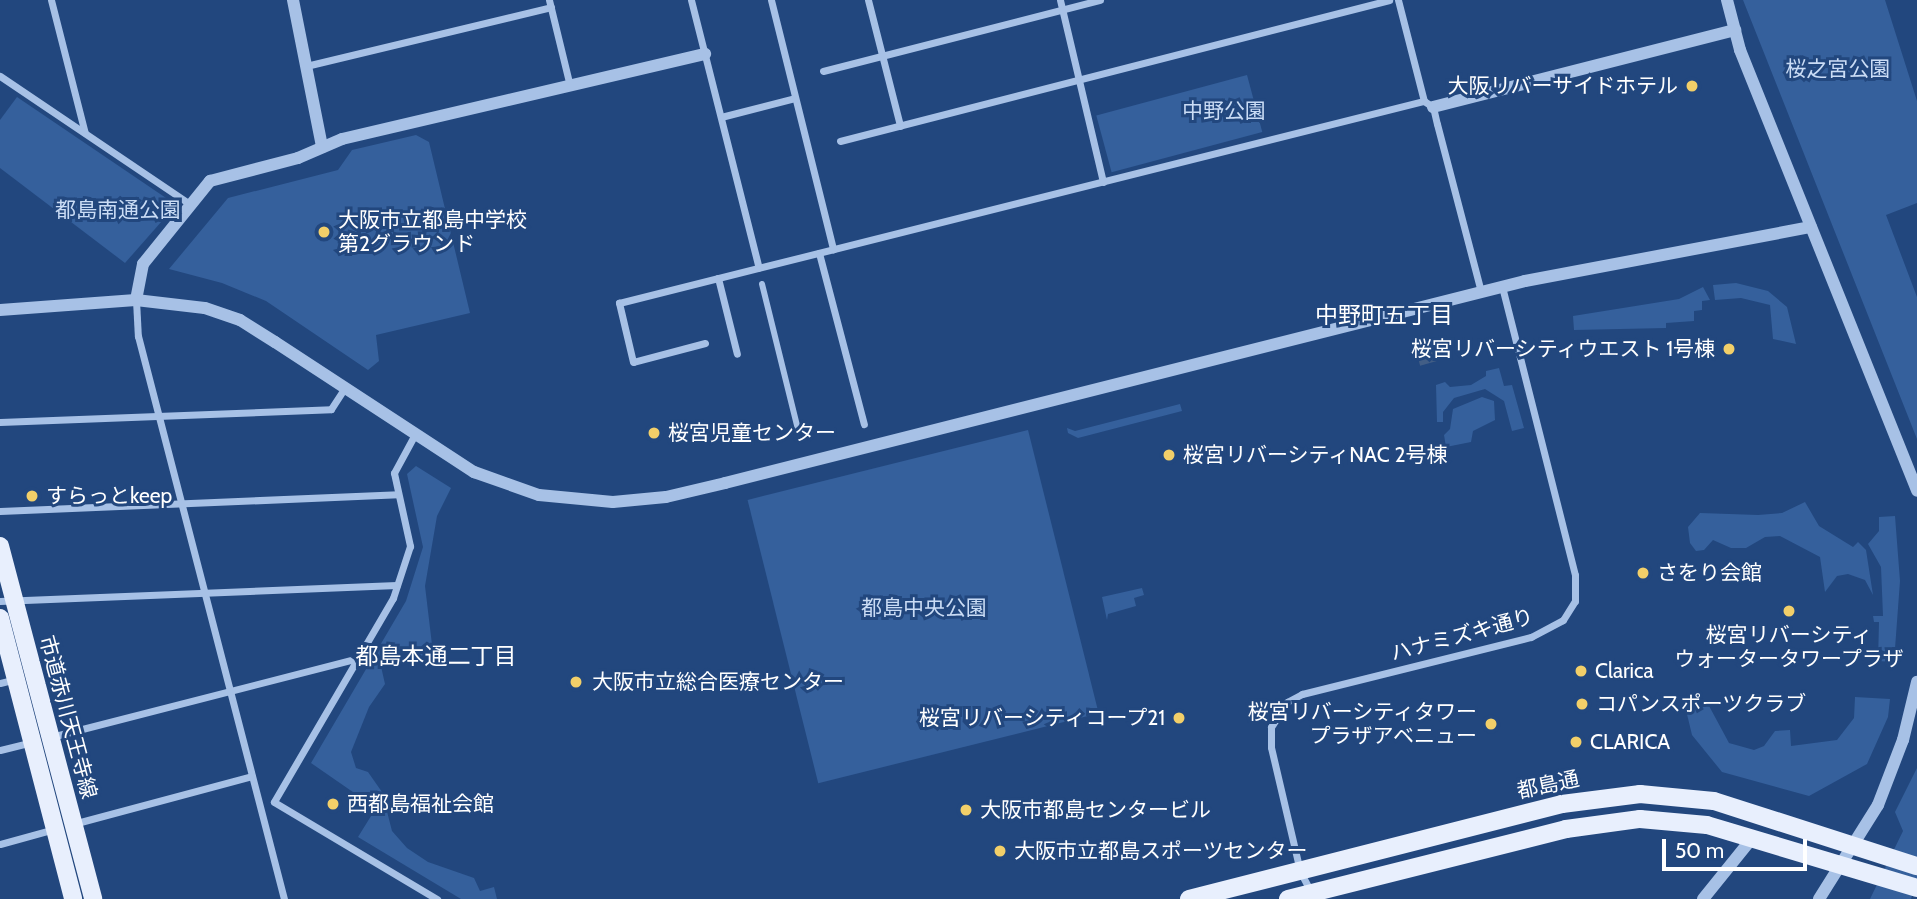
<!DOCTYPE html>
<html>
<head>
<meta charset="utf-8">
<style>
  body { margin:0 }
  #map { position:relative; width:1917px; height:899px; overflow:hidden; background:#22477e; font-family:Cabin,"Noto Sans JP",sans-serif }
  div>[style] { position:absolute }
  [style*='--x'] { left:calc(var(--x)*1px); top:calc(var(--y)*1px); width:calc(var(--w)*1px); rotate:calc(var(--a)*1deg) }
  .green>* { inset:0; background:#35609c; transform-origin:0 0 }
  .water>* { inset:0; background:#425e86; transform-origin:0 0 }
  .pedestrian>* { height:6px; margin:-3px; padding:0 3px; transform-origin:3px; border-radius:3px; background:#a7c1e6 }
  .minor>* { height:7px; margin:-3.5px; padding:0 3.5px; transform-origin:3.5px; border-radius:3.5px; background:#a7c1e6 }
  .tertiary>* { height:12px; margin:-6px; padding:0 6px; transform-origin:6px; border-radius:6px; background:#a7c1e6 }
  .primary>* { height:18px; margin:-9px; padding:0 9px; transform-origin:9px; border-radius:9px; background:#e8effd }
  .dots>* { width:19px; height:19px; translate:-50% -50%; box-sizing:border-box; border:4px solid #22477e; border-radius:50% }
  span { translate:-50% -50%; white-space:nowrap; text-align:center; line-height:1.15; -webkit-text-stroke:6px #22477e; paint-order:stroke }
  .park-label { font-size:21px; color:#cadcf5 }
  .poi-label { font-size:21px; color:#fff }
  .right { translate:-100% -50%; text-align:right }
  .left { translate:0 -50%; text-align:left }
  .street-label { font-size:21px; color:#fff }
  .neighbourhood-label { font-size:23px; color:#fff }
  .scale { position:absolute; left:1662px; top:839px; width:145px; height:32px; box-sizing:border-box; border:4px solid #fff; border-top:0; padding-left:9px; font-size:21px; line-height:24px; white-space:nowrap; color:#fff; -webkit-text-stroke:5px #22477e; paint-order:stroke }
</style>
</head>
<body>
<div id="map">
  <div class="green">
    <i style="clip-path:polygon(1743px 0,1885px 0,1917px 101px,1917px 203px,1886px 215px,1917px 297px,1917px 439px)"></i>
    <i style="left:1247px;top:75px;width:59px;height:156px;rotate:75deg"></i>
    <i style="clip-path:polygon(17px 97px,169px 200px,169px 213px,125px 263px,0 168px,0 120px)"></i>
    <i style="clip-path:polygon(416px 135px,429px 142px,470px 313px,376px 335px,379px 361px,368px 370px,266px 301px,222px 283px,169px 269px,228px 198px,338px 170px,352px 150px)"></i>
    <i style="clip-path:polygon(1736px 283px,1768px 291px,1787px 307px,1796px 344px,1773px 339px,1770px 305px,1741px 298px,1715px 300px,1713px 285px)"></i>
    <i style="clip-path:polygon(1703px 287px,1710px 300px,1702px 301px,1702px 310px,1694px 311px,1694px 321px,1666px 323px,1666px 328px,1574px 330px,1573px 316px,1679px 299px)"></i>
    <i style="clip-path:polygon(1499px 368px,1504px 386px,1512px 385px,1524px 428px,1512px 431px,1504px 401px,1485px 389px,1454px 398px,1443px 412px,1443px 422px,1437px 422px,1436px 385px,1445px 382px,1450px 387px,1471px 385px,1486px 376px,1486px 371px)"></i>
    <i style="clip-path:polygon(1482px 397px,1494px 401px,1495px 420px,1473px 431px,1471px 442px,1446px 447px,1444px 435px,1450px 429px,1453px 409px)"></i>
    <i style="clip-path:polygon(1180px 404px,1182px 411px,1078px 438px,1068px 433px,1067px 428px,1075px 431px)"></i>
    <i style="left:1028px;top:430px;width:292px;height:289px;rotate:76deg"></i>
    <i style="clip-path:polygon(416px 466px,451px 488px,437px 516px,425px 586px,433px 653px,417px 657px,415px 650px,380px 662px,385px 684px,369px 707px,351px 752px,356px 768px,368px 772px,382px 792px,392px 831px,407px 848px,428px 862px,474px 878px,480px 891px,494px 887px,497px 899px,461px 899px,358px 837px,376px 808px,311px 763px,406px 601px,423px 547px,407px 474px)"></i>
    <i style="clip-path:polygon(1805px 502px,1819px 526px,1853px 547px,1858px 542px,1866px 550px,1873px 595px,1865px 580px,1848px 574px,1837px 576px,1825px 592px,1820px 557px,1780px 536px,1765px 537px,1746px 548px,1731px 548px,1713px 540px,1704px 550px,1696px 551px,1690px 543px,1688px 527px,1700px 513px,1758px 515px,1782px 513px)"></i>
    <i style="clip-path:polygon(1895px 516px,1900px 581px,1894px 662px,1878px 661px,1879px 622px,1874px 622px,1873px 616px,1883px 616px,1881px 567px,1868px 544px,1879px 531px,1879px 517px)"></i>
    <i style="clip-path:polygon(1142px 588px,1144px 595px,1134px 598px,1136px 606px,1108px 614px,1107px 620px,1102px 597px)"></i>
    <i style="clip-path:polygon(1855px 697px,1890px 699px,1888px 717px,1867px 764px,1809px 796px,1722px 772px,1692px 735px,1686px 710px,1708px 704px,1729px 743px,1754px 750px,1764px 746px,1775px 731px,1790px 730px,1791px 746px,1837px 740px,1854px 718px)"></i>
    <i style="clip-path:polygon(1917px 768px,1917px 879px,1911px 899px,1870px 899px,1903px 831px,1895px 812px)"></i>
  </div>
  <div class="water">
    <i style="left:1445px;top:340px;width:18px;height:31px;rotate:74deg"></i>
  </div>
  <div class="pedestrian">
    <i style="--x:762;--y:284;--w:150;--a:76.1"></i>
  </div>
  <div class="minor">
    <i style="--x:51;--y:0;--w:137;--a:75.7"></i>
    <i style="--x:549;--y:0;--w:89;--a:76.3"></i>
    <i style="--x:691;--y:0;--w:276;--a:75.8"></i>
    <i style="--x:771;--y:0;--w:257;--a:76"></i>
    <i style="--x:868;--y:0;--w:130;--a:75.7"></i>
    <i style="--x:1060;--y:0;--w:187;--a:76.7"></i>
    <i style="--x:1398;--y:0;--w:104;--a:75.6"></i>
    <i style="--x:1424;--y:101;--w:11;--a:34"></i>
    <i style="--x:1433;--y:107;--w:17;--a:77"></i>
    <i style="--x:1437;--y:124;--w:174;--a:75.3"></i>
    <i style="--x:306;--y:66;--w:252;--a:-13.5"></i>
    <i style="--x:823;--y:71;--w:286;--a:-14.4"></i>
    <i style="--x:0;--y:76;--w:230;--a:34"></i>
    <i style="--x:721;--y:117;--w:76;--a:-14.4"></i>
    <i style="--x:840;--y:141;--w:567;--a:-14.4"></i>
    <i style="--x:819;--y:253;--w:177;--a:75.3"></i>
    <i style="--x:718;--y:278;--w:78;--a:76"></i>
    <i style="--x:136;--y:300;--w:36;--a:87"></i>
    <i style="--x:138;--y:336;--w:582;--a:75.46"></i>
    <i style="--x:705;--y:343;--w:74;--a:165.2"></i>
    <i style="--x:633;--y:362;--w:61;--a:-103.3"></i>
    <i style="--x:619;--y:303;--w:830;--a:-14.09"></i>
    <i style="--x:0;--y:422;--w:331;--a:-2.2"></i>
    <i style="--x:331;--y:409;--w:24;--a:-57"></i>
    <i style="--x:414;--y:436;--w:42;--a:118.4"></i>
    <i style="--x:394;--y:473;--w:75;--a:77.6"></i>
    <i style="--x:410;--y:546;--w:55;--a:108.1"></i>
    <i style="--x:393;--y:598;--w:236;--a:120.3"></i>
    <i style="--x:274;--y:802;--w:190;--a:30.8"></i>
    <i style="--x:0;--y:511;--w:398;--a:-2.4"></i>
    <i style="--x:0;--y:601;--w:397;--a:-2.3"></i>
    <i style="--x:0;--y:683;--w:16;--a:-14"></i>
    <i style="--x:51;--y:737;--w:317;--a:-14.4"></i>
    <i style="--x:0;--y:750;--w:34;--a:-14"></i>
    <i style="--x:73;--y:824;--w:185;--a:-15"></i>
    <i style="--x:0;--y:844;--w:57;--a:-15.3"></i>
    <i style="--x:1311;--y:892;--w:24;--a:-118"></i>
    <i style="--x:1300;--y:871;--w:127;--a:-103.2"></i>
    <i style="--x:1271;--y:747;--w:20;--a:-90"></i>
    <i style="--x:1271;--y:727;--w:30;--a:-57"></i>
    <i style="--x:1287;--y:702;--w:17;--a:-28"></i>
    <i style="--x:1302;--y:694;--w:236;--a:-14"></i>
    <i style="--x:1531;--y:637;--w:36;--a:-28"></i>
    <i style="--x:1563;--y:620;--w:22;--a:-58"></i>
    <i style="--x:1575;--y:601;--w:26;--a:-90"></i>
    <i style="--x:1575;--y:575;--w:298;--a:-104.2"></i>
  </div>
  <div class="tertiary">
    <i style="--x:293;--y:0;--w:150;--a:78.8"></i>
    <i style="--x:1727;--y:0;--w:52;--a:75.4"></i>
    <i style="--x:1740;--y:50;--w:475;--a:68.1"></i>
    <i style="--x:1433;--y:107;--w:312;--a:-14.3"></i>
    <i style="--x:136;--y:300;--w:37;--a:-79"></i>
    <i style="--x:143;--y:264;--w:107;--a:-51.1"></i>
    <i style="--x:210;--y:181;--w:91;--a:-14.6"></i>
    <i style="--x:298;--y:158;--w:48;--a:-23.4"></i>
    <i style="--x:342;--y:139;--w:373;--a:-13.2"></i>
    <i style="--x:0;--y:310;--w:136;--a:-4.2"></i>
    <i style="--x:136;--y:300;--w:69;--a:6.6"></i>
    <i style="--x:205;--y:308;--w:37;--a:19"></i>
    <i style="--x:240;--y:320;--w:41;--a:32.2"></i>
    <i style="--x:275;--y:342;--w:238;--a:33.2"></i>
    <i style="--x:474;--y:472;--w:69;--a:19.5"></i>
    <i style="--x:539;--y:495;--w:74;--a:5.4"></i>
    <i style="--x:613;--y:502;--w:53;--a:-5.4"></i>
    <i style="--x:666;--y:497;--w:61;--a:-13.3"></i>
    <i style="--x:725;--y:483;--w:825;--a:-14.17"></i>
    <i style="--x:1525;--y:281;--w:291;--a:-10.7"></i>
    <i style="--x:1703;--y:899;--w:80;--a:-51.1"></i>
    <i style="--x:1819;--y:899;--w:111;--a:-57.9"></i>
    <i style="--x:1878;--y:805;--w:70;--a:-69"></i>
    <i style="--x:1903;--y:740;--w:60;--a:-76.4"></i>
  </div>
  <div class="primary">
    <i style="--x:0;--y:546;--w:365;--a:75.2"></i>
    <i style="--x:0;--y:618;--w:290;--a:75.4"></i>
    <i style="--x:1189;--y:899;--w:385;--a:-14.3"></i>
    <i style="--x:1562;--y:804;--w:79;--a:-7.3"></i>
    <i style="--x:1640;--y:794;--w:74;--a:5.4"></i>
    <i style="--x:1714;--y:801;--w:213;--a:17.8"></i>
    <i style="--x:1288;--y:899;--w:287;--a:-14.1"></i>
    <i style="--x:1566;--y:829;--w:75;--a:-7.7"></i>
    <i style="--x:1640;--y:819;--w:67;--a:5.1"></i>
    <i style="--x:1707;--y:825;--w:219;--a:16.7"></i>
  </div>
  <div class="dots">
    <i style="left:1692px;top:86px;background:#f2cf69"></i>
    <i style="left:324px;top:232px;background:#f2cf69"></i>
    <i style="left:1729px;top:349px;background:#f2cf69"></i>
    <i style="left:654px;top:433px;background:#f2cf69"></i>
    <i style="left:1169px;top:455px;background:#f2cf69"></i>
    <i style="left:32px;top:496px;background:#f2cf69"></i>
    <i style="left:1643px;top:573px;background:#f2cf69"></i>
    <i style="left:1789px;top:611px;background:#f2cf69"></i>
    <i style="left:1581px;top:671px;background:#f2cf69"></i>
    <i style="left:576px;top:682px;background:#f2cf69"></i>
    <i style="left:1582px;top:704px;background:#f2cf69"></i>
    <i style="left:1179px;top:718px;background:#f2cf69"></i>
    <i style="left:1491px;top:724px;background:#f2cf69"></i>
    <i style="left:1576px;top:742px;background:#f2cf69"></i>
    <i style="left:333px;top:804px;background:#f2cf69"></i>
    <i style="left:966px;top:810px;background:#f2cf69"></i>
    <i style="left:1000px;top:851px;background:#f2cf69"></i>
  </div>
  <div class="park-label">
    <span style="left:1838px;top:69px">桜之宮公園</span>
    <span style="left:1224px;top:111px">中野公園</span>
    <span style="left:118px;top:210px">都島南通公園</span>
    <span style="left:924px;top:608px">都島中央公園</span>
  </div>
  <div class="poi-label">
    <span class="right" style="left:1678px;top:86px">大阪リバーサイドホテル</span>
    <span class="left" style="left:338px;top:232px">大阪市立都島中学校<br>第2グラウンド</span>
    <span class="right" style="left:1715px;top:349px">桜宮リバーシティウエスト 1号棟</span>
    <span class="left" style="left:668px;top:433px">桜宮児童センター</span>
    <span class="left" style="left:1183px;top:455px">桜宮リバーシティNAC 2号棟</span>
    <span class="left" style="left:46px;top:496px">すらっとkeep</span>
    <span class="left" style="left:1657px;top:573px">さをり会館</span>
    <span style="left:1789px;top:647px">桜宮リバーシティ<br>ウォータータワープラザ</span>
    <span class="left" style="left:1595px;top:671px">Clarica</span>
    <span class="left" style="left:592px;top:682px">大阪市立総合医療センター</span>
    <span class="left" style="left:1596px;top:704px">コパンスポーツクラブ</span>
    <span class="right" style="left:1477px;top:724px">桜宮リバーシティタワー<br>プラザアベニュー</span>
    <span class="right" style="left:1165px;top:718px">桜宮リバーシティコープ21</span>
    <span class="left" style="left:1590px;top:742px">CLARICA</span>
    <span class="left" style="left:347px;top:804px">西都島福祉会館</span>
    <span class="left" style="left:980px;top:810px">大阪市都島センタービル</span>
    <span class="left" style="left:1014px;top:851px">大阪市立都島スポーツセンター</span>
  </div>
  <div class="street-label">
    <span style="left:1462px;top:635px;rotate:-15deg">ハナミズキ通り</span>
    <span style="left:68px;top:717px;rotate:75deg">市道赤川天王寺線</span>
    <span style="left:1548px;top:785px;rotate:-12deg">都島通</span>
  </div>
  <div class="neighbourhood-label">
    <span style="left:1384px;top:315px">中野町五丁目</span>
    <span style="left:436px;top:656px">都島本通二丁目</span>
  </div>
  <div class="scale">50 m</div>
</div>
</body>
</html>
